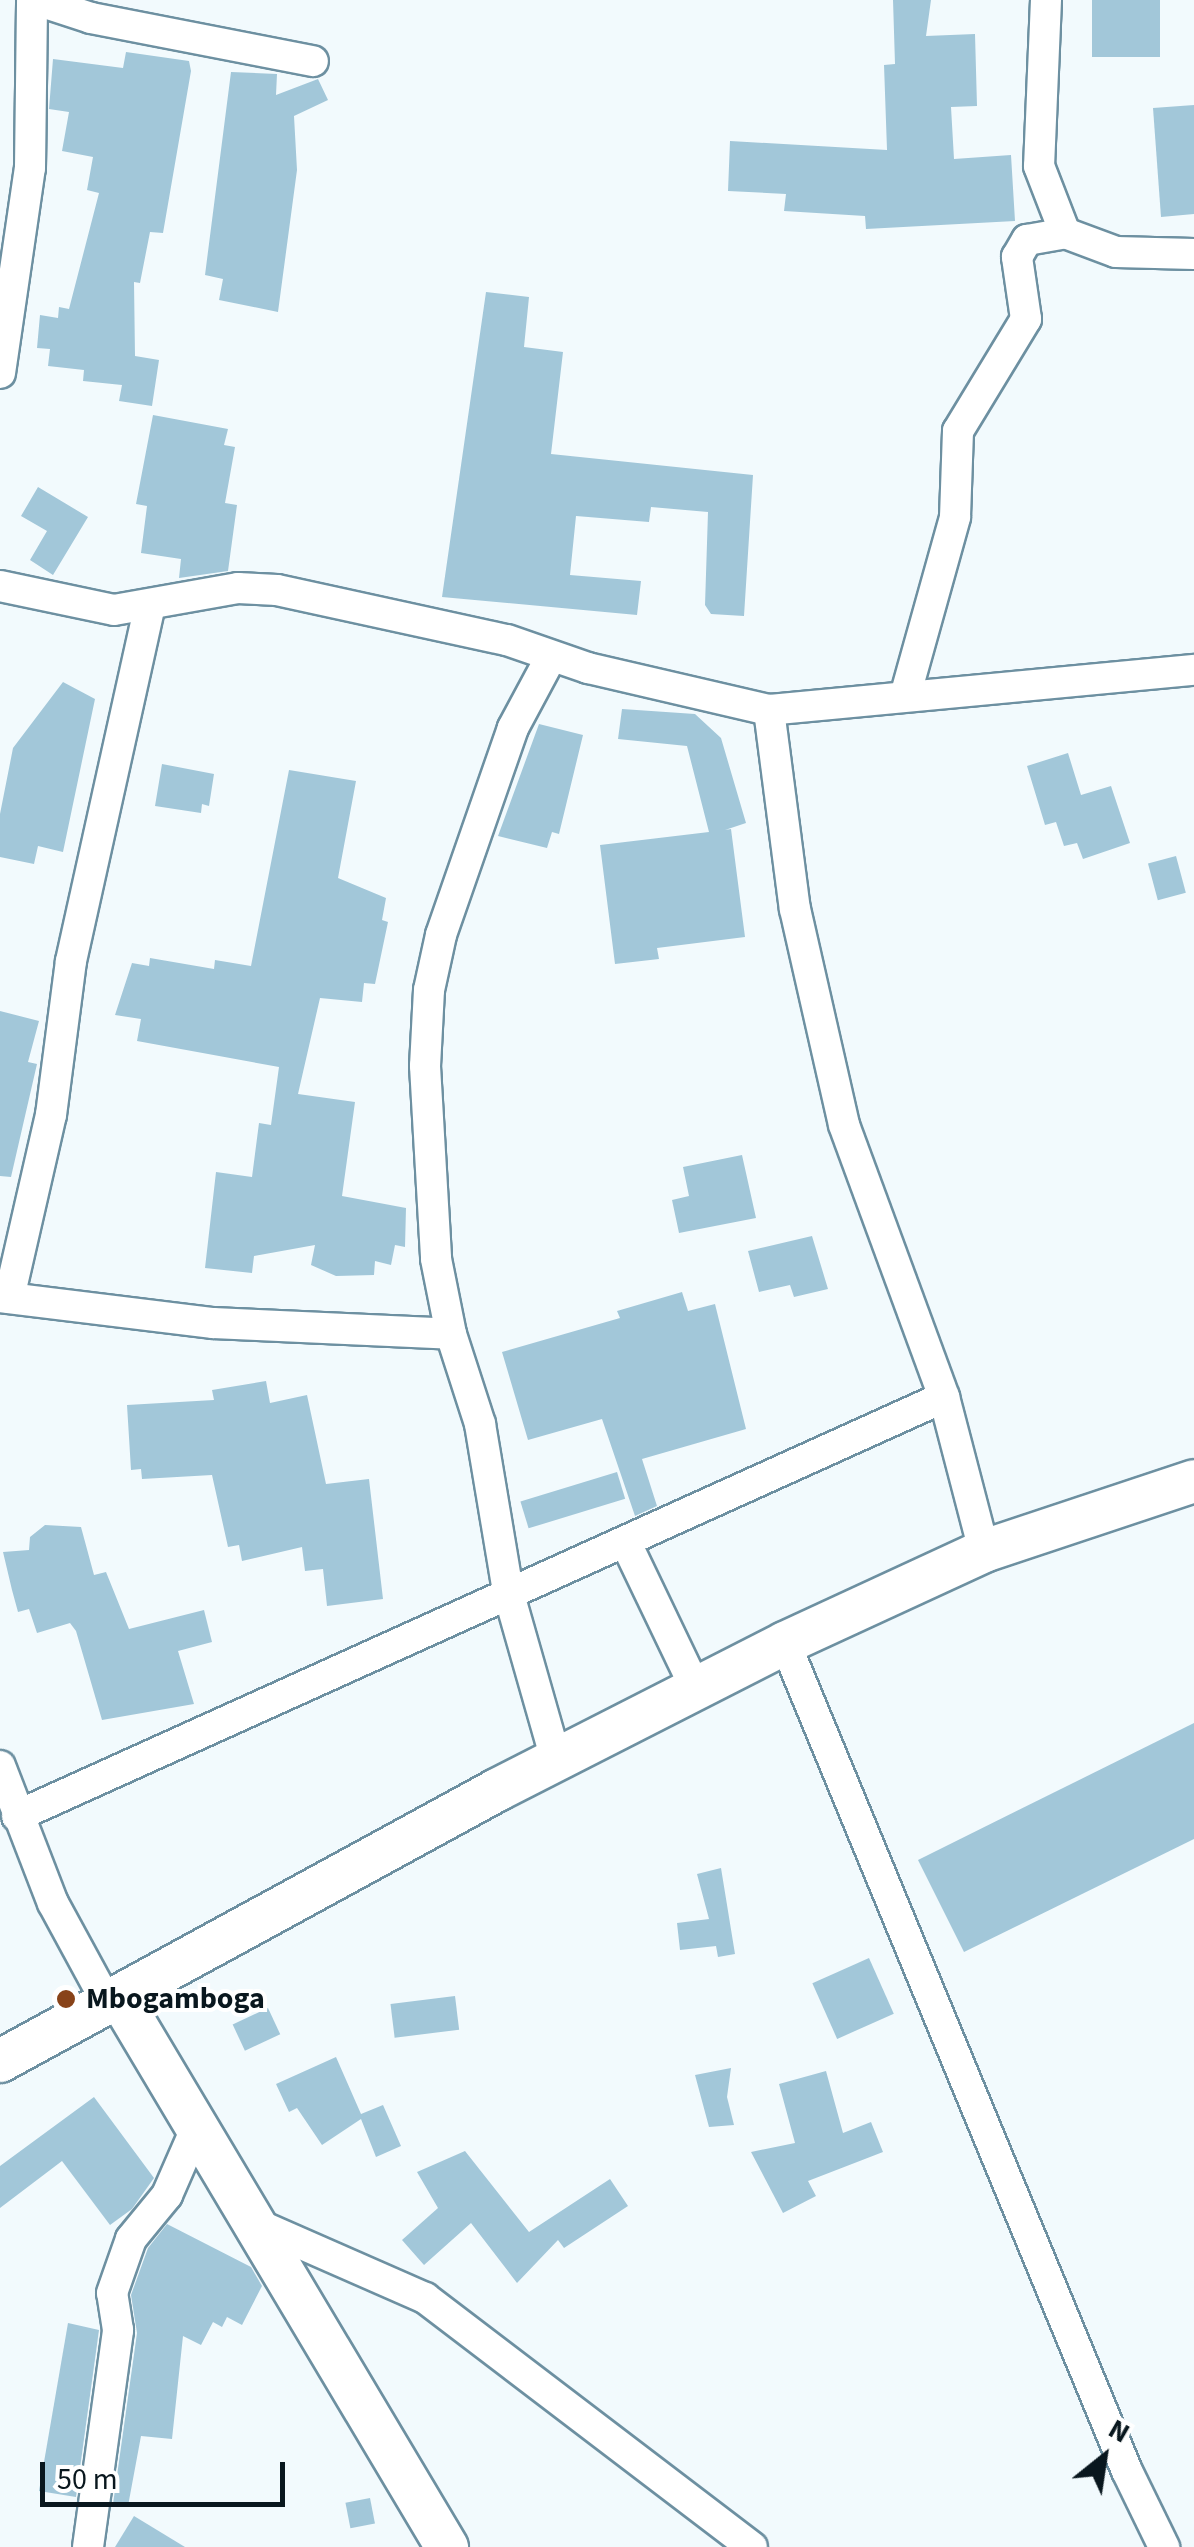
<!DOCTYPE html>
<html>
<head>
<meta charset="utf-8">
<style>
  body { margin:0 }
  #map { position:relative; width:1194px; height:2547px; overflow:hidden; background:#f2fafd; font-family:"Source Sans 3",sans-serif }
  div>[style] { position:absolute }
  [style*='--x'] { left:calc(var(--x)*1px); top:calc(var(--y)*1px); width:calc(var(--w)*1px); rotate:calc(var(--a)*1deg) }
  .building>* { inset:0; background:#a2c7d9; transform-origin:0 0 }
  .roads { filter:drop-shadow(2px 0 #6d90a1) drop-shadow(-2px 0 #6d90a1) drop-shadow(0 2px #6d90a1) drop-shadow(0 -2px #6d90a1) }
  .street>* { height:30px; margin:-15px; padding:0 15px; transform-origin:15px; border-radius:15px; background:#fff }
  .secondary>* { height:42px; margin:-21px; padding:0 21px; transform-origin:21px; border-radius:21px; background:#fff }
  .dots>* { width:28px; height:28px; translate:-50% -50%; box-sizing:border-box; border:5px solid #fff; border-radius:50% }
  span { translate:-50% -50%; white-space:nowrap; text-align:center; line-height:1.15; -webkit-text-stroke:8px #fff; paint-order:stroke }
  .poi-label { font-size:30px; color:#09171e; font-weight:700 }
  .left { translate:0 -50%; text-align:left }
  .north { position:absolute; left:1054px; top:2407px; width:100px; height:100px; -webkit-text-stroke:8px #fff; paint-order:stroke; rotate:30deg; font-size:28px; font-weight:700; line-height:40px; text-align:center; color:#09171e }
  .north::after { content:''; display:block; margin:auto; width:35px; height:45px; background:#09171e; clip-path:polygon(50% 0,100% 100%,50% 72%,0 100%) }
  .scale { position:absolute; left:40px; top:2462px; width:245px; height:45px; box-sizing:border-box; border:5px solid #09171e; border-top:0; padding-left:12px; font-size:30px; line-height:35px; white-space:nowrap; color:#09171e; -webkit-text-stroke:8px #fff; paint-order:stroke }
</style>
</head>
<body>
<div id="map">
  <div class="building">
    <i style="clip-path:polygon(893px 0,931px 0,926px 36px,975px 34px,977px 106px,951px 107px,954px 159px,1011px 155px,1015px 221px,866px 229px,865px 216px,784px 211px,786px 194px,728px 191px,730px 141px,887px 150px,884px 65px,895px 64px)"></i>
    <i style="left:1092px;top:0;width:68px;height:57px"></i>
    <i style="clip-path:polygon(126px 52px,189px 61px,191px 71px,163px 233px,150px 232px,140px 283px,134px 282px,135px 356px,159px 360px,152px 406px,119px 401px,122px 385px,83px 381px,84px 370px,48px 366px,50px 349px,37px 348px,40px 315px,58px 318px,59px 307px,69px 309px,99px 193px,87px 190px,93px 157px,62px 151px,69px 112px,49px 109px,53px 59px,123px 68px)"></i>
    <i style="clip-path:polygon(231px 72px,277px 74px,276px 95px,318px 79px,328px 100px,294px 116px,297px 170px,278px 312px,219px 300px,223px 279px,205px 275px)"></i>
    <i style="clip-path:polygon(1194px 105px,1194px 214px,1161px 217px,1153px 108px)"></i>
    <i style="clip-path:polygon(486px 292px,529px 297px,524px 347px,563px 352px,551px 454px,753px 475px,744px 616px,711px 614px,705px 605px,708px 512px,651px 507px,649px 522px,576px 516px,570px 575px,641px 581px,637px 615px,442px 597px)"></i>
    <i style="clip-path:polygon(153px 415px,228px 429px,224px 445px,235px 447px,225px 503px,237px 505px,228px 571px,179px 578px,181px 559px,141px 553px,147px 506px,136px 504px)"></i>
    <i style="clip-path:polygon(38px 487px,88px 517px,53px 575px,30px 560px,47px 531px,21px 516px)"></i>
    <i style="clip-path:polygon(63px 682px,95px 699px,63px 852px,38px 846px,34px 864px,0 857px,0 814px,13px 748px)"></i>
    <i style="clip-path:polygon(622px 709px,695px 714px,721px 738px,746px 823px,725px 830px,731px 829px,745px 937px,657px 948px,659px 959px,615px 964px,600px 845px,709px 832px,687px 746px,618px 739px)"></i>
    <i style="clip-path:polygon(539px 724px,583px 735px,559px 834px,552px 832px,547px 848px,498px 836px)"></i>
    <i style="clip-path:polygon(1068px 753px,1081px 795px,1111px 786px,1130px 843px,1083px 859px,1077px 843px,1064px 846px,1056px 822px,1045px 825px,1027px 766px)"></i>
    <i style="clip-path:polygon(162px 764px,214px 774px,209px 806px,202px 804px,201px 813px,155px 806px)"></i>
    <i style="clip-path:polygon(289px 770px,356px 781px,338px 878px,386px 898px,382px 920px,388px 922px,375px 984px,364px 983px,362px 1002px,320px 998px,298px 1094px,355px 1102px,342px 1196px,406px 1208px,405px 1247px,395px 1245px,391px 1265px,375px 1261px,374px 1275px,336px 1276px,311px 1265px,315px 1245px,254px 1256px,252px 1273px,205px 1268px,216px 1172px,252px 1177px,259px 1123px,271px 1125px,279px 1067px,137px 1041px,141px 1019px,115px 1015px,132px 963px,149px 966px,150px 958px,214px 969px,215px 960px,251px 966px)"></i>
    <i style="left:1176px;top:856px;width:38px;height:29px;rotate:75deg"></i>
    <i style="clip-path:polygon(0 1011px,39px 1021px,28px 1062px,37px 1064px,11px 1177px,0 1176px)"></i>
    <i style="clip-path:polygon(742px 1155px,756px 1218px,679px 1233px,672px 1200px,689px 1196px,683px 1167px)"></i>
    <i style="clip-path:polygon(812px 1236px,828px 1289px,794px 1297px,790px 1285px,759px 1292px,748px 1251px)"></i>
    <i style="clip-path:polygon(682px 1292px,688px 1311px,715px 1304px,746px 1429px,642px 1459px,657px 1506px,635px 1516px,602px 1419px,528px 1440px,502px 1352px,620px 1318px,617px 1311px)"></i>
    <i style="clip-path:polygon(266px 1381px,270px 1403px,307px 1395px,326px 1484px,369px 1479px,383px 1599px,327px 1606px,323px 1569px,305px 1571px,302px 1547px,242px 1561px,239px 1545px,228px 1547px,212px 1475px,142px 1479px,141px 1469px,131px 1470px,127px 1405px,214px 1400px,212px 1390px)"></i>
    <i style="left:617px;top:1472px;width:28px;height:101px;rotate:73deg"></i>
    <i style="clip-path:polygon(45px 1525px,81px 1527px,94px 1575px,106px 1572px,129px 1629px,204px 1610px,212px 1642px,178px 1651px,194px 1704px,102px 1720px,76px 1631px,70px 1623px,37px 1633px,29px 1609px,18px 1612px,12px 1590px,3px 1552px,29px 1550px,30px 1537px)"></i>
    <i style="clip-path:polygon(1194px 1723px,1194px 1839px,964px 1952px,918px 1860px)"></i>
    <i style="clip-path:polygon(721px 1868px,735px 1954px,718px 1957px,716px 1946px,680px 1950px,677px 1923px,709px 1919px,697px 1874px)"></i>
    <i style="left:869px;top:1958px;width:61px;height:62px;rotate:66deg"></i>
    <i style="left:455px;top:1996px;width:34px;height:65px;rotate:83deg"></i>
    <i style="left:268px;top:2008px;width:29px;height:39px;rotate:65deg"></i>
    <i style="clip-path:polygon(336px 2057px,361px 2114px,383px 2105px,401px 2146px,376px 2157px,361px 2119px,322px 2145px,297px 2108px,289px 2112px,276px 2084px)"></i>
    <i style="clip-path:polygon(731px 2068px,727px 2097px,734px 2125px,709px 2127px,695px 2075px)"></i>
    <i style="clip-path:polygon(826px 2071px,843px 2133px,871px 2122px,883px 2152px,808px 2181px,816px 2196px,783px 2213px,751px 2152px,795px 2143px,779px 2084px)"></i>
    <i style="clip-path:polygon(94px 2097px,154px 2178px,132px 2209px,110px 2225px,62px 2161px,0 2208px,0 2166px)"></i>
    <i style="clip-path:polygon(465px 2151px,529px 2232px,610px 2179px,628px 2206px,564px 2248px,558px 2240px,517px 2283px,471px 2223px,424px 2265px,402px 2240px,438px 2208px,417px 2172px)"></i>
    <i style="clip-path:polygon(167px 2224px,251px 2267px,262px 2286px,242px 2325px,227px 2317px,222px 2327px,213px 2322px,201px 2345px,183px 2336px,172px 2439px,141px 2436px,128px 2506px,113px 2504px,137px 2333px,131px 2295px,148px 2248px)"></i>
    <i style="clip-path:polygon(68px 2323px,99px 2330px,76px 2497px,39px 2491px)"></i>
    <i style="left:370px;top:2498px;width:26px;height:25px;rotate:79deg"></i>
    <i style="clip-path:polygon(134px 2516px,185px 2547px,115px 2547px)"></i>
  </div>
  <div class="roads">
    <div class="street">
      <i style="--x:36;--y:0;--w:58;--a:18.1"></i>
      <i style="--x:91;--y:18;--w:226;--a:11"></i>
      <i style="--x:1046;--y:0;--w:166;--a:92.4"></i>
      <i style="--x:1039;--y:166;--w:72;--a:68.8"></i>
      <i style="--x:1065;--y:233;--w:54;--a:20.4"></i>
      <i style="--x:1116;--y:252;--w:78;--a:1.5"></i>
      <i style="--x:0;--y:373;--w:207;--a:-81.7"></i>
      <i style="--x:30;--y:168;--w:168;--a:-89.3"></i>
      <i style="--x:0;--y:586;--w:116;--a:11.9"></i>
      <i style="--x:114;--y:610;--w:126;--a:-10.1"></i>
      <i style="--x:238;--y:588;--w:39;--a:3"></i>
      <i style="--x:277;--y:590;--w:235;--a:12.3"></i>
      <i style="--x:507;--y:640;--w:86;--a:19.1"></i>
      <i style="--x:588;--y:668;--w:186;--a:13.1"></i>
      <i style="--x:769;--y:710;--w:427;--a:-5.4"></i>
      <i style="--x:551;--y:657;--w:81;--a:118.2"></i>
      <i style="--x:513;--y:728;--w:219;--a:109.2"></i>
      <i style="--x:441;--y:935;--w:56;--a:102.3"></i>
      <i style="--x:429;--y:990;--w:76;--a:93"></i>
      <i style="--x:425;--y:1066;--w:193;--a:86.7"></i>
      <i style="--x:436;--y:1259;--w:76;--a:78.7"></i>
      <i style="--x:451;--y:1334;--w:95;--a:72.1"></i>
      <i style="--x:480;--y:1424;--w:169;--a:80.5"></i>
      <i style="--x:508;--y:1591;--w:175;--a:74.1"></i>
      <i style="--x:906;--y:693;--w:183;--a:-74.4"></i>
      <i style="--x:955;--y:517;--w:86;--a:-88"></i>
      <i style="--x:958;--y:431;--w:131;--a:-58.7"></i>
      <i style="--x:1026;--y:319;--w:63;--a:-98.3"></i>
      <i style="--x:1017;--y:257;--w:20;--a:-60"></i>
      <i style="--x:1027;--y:240;--w:39;--a:-10"></i>
      <i style="--x:769;--y:710;--w:201;--a:82.6"></i>
      <i style="--x:795;--y:909;--w:221;--a:77.2"></i>
      <i style="--x:844;--y:1125;--w:290;--a:69.8"></i>
      <i style="--x:944;--y:1397;--w:159;--a:75.4"></i>
      <i style="--x:0;--y:1297;--w:215;--a:7"></i>
      <i style="--x:213;--y:1323;--w:238;--a:2.6"></i>
      <i style="--x:9;--y:1298;--w:188;--a:-77.1"></i>
      <i style="--x:51;--y:1115;--w:155;--a:-82.6"></i>
      <i style="--x:71;--y:961;--w:361;--a:-77.5"></i>
      <i style="--x:626;--y:1543;--w:162;--a:64.4"></i>
      <i style="--x:785;--y:1643;--w:896;--a:67.56"></i>
      <i style="--x:1127;--y:2471;--w:85;--a:64"></i>
      <i style="--x:0;--y:1766;--w:147;--a:68.9"></i>
      <i style="--x:53;--y:1903;--w:117;--a:61.5"></i>
      <i style="--x:17;--y:1816;--w:1017;--a:-24.32"></i>
      <i style="--x:261;--y:2226;--w:179;--a:23.7"></i>
      <i style="--x:425;--y:2298;--w:411;--a:37.3"></i>
      <i style="--x:88;--y:2547;--w:219;--a:-82.1"></i>
      <i style="--x:118;--y:2330;--w:37;--a:-99"></i>
      <i style="--x:112;--y:2293;--w:57;--a:-70.6"></i>
      <i style="--x:131;--y:2239;--w:57;--a:-50.7"></i>
      <i style="--x:167;--y:2195;--w:77;--a:-66.4"></i>
    </div>
    <div class="secondary">
      <i style="--x:121;--y:2000;--w:637;--a:59.21"></i>
      <i style="--x:0;--y:2061;--w:566;--a:-28.6"></i>
      <i style="--x:497;--y:1790;--w:323;--a:-27"></i>
      <i style="--x:785;--y:1643;--w:219;--a:-24.8"></i>
      <i style="--x:984;--y:1551;--w:221;--a:-18.4"></i>
    </div>
  </div>
  <div class="dots">
    <i style="left:66px;top:1999px;background:#884319"></i>
  </div>
  <div class="poi-label">
    <span class="left" style="left:86px;top:1999px">Mbogamboga</span>
  </div>
  <div class="north">N</div>
  <div class="scale">50 m</div>
</div>
</body>
</html>
